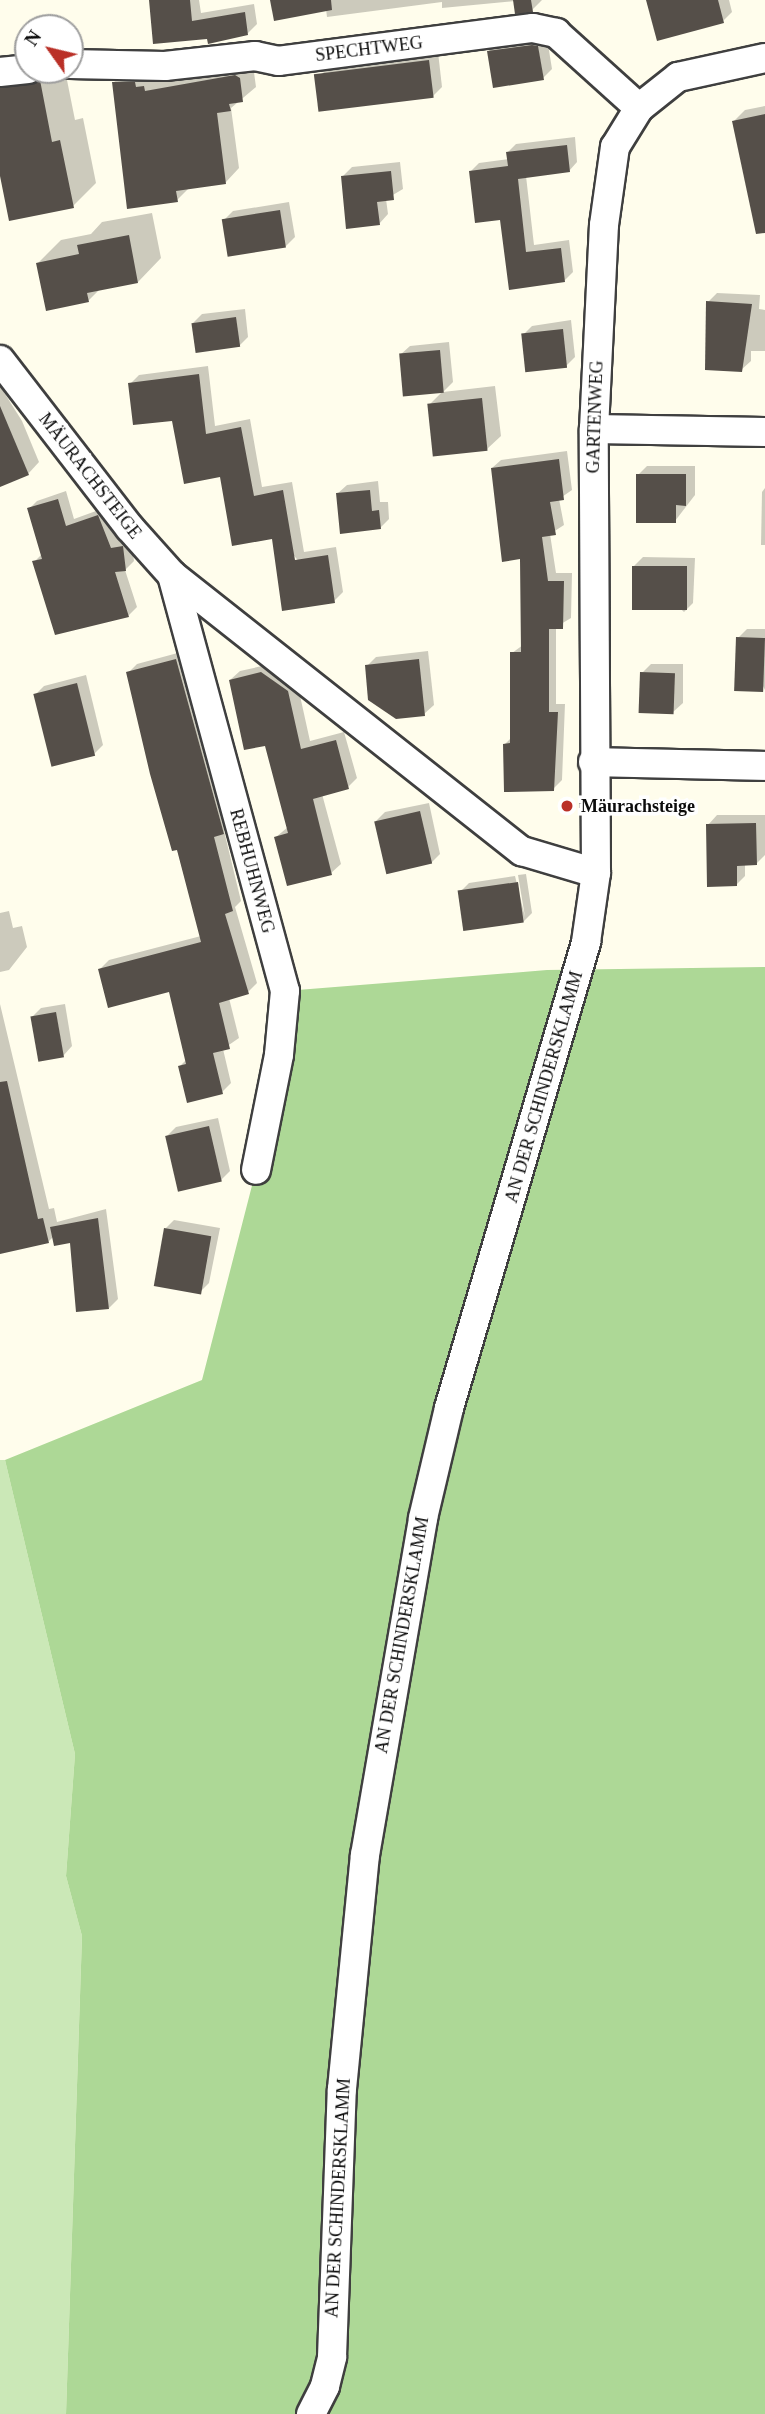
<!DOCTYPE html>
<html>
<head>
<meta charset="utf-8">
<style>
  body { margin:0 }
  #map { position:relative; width:765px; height:2414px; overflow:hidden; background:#fffdec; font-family:Georgia,serif }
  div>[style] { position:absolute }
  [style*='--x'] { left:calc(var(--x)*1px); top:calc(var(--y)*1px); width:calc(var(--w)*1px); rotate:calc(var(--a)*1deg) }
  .green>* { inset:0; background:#cbe8b7 }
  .forest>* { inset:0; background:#add896 }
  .shadow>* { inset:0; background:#0003 }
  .building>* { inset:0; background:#554f49; transform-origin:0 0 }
  .roads { filter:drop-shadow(2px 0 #3f3f3f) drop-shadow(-2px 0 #3f3f3f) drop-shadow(0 2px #3f3f3f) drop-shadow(0 -2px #3f3f3f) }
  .minor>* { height:28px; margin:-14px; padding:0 14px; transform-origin:14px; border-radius:14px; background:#fff }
  .dots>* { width:19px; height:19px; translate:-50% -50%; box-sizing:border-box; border:4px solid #fff; border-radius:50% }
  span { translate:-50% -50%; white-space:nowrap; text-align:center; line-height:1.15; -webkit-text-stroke:7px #fff; paint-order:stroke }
  .street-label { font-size:18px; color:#0c0c0c }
  .poi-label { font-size:18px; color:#0c0c0c; font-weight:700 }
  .left { translate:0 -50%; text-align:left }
  .north { position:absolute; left:14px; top:14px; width:70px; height:70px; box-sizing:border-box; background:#fff; border:2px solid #9e9e9e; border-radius:50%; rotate:304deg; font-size:19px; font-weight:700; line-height:28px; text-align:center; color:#0c0c0c }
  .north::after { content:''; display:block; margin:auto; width:24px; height:32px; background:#ba3027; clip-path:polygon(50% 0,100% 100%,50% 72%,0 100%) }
</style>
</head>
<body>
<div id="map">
  <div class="green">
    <i style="clip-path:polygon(0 1460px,5px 1460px,75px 1754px,66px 1876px,82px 1936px,66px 2414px,0 2414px)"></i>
  </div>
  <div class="forest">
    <i style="clip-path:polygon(765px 967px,765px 2414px,66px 2414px,82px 1936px,66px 1876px,75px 1754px,5px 1460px,202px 1380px,256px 1170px,285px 991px,547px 970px)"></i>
  </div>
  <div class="shadow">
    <i style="clip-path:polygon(151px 0,199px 0,201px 13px,254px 4px,257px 24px,248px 33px,210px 43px,209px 37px)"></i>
    <i style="clip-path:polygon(272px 0,542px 0,532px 10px,515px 1px,442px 8px,442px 2px,327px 17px,326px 9px)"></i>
    <i style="clip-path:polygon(648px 0,729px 0,732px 12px,723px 21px)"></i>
    <i style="clip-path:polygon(547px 38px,552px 69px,543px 78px,489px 51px,498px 42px)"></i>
    <i style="clip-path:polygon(438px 52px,442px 87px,433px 96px,317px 79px,326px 70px)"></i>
    <i style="clip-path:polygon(253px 65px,256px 87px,231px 108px,239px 168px,226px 182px,190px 187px,177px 200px,114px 82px,128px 69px)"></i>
    <i style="clip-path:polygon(0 68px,65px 70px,75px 120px,83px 118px,96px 183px,73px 206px,0 167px)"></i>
    <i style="clip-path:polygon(765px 106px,765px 221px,734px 121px,745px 110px)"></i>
    <i style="clip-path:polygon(575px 137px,577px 162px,569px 171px,526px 176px,534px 245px,569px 240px,573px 272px,565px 280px,511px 288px,501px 218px,471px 171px,479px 163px,509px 159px,508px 152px,516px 144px)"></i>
    <i style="clip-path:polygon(400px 162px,403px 189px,386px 199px,388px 214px,379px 224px,343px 176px,352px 167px)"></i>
    <i style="clip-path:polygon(289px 202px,295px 237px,286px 246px,224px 220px,233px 211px)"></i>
    <i style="clip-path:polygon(152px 213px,161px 258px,138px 282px,100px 289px,88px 301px,38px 263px,61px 240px,91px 234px,102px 222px)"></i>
    <i style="clip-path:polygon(717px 293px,760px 295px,759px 309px,765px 310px,765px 351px,751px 351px,751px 361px,741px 370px,708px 302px)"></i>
    <i style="clip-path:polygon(245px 309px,248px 337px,239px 346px,193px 323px,202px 314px)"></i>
    <i style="clip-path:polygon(571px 320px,575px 357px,566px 366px,523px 335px,532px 326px)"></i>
    <i style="clip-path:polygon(449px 342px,453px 382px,443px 392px,495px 386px,501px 436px,487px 449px,429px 405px,443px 391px,400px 355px,410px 346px)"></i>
    <i style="clip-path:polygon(208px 366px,215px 426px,250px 419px,262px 487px,292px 482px,304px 552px,336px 547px,343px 592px,334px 601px,173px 419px,130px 384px,139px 375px)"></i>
    <i style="clip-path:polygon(0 386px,22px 421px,39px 462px,28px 474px,0 485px)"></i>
    <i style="clip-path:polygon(567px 451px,572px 490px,559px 499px,564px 525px,550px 534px,556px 573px,572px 573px,571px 618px,556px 627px,556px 704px,565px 704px,562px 780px,553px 789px,505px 744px,512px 737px,512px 653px,523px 645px,522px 557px,492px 468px,501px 460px)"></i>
    <i style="clip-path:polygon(647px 466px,695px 466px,695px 495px,675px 521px,638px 475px)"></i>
    <i style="clip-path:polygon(378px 481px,380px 502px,388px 502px,389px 519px,380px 528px,337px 494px,347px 485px)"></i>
    <i style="clip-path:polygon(765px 488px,765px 545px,761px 545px,762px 492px)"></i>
    <i style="clip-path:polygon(66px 491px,74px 519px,107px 507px,119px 541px,131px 539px,134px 561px,125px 570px,137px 607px,128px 616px,34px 562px,43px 553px,29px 509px,37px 501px)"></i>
    <i style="clip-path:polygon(643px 557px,695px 558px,693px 603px,684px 612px,634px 566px)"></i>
    <i style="clip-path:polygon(747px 629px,765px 629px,765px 690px,738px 638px)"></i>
    <i style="clip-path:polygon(185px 651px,232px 823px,224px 831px,241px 901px,235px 907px,257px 983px,248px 992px,229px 998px,239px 1038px,223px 1049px,231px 1083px,222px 1092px,180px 1066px,187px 1059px,170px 990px,100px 969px,109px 960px,201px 936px,128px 673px,137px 664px)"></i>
    <i style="clip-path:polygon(428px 651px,434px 705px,424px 714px,367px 666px,376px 657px)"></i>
    <i style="clip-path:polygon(271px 664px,297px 682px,310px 741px,344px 732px,357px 778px,348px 787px,322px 794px,341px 864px,331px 873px,276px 837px,288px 827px,266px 744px,230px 680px,240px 671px)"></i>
    <i style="clip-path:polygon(651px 664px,683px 664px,683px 703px,673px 712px,642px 673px)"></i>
    <i style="clip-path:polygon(86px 675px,103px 745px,94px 754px,35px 695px,44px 686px)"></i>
    <i style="clip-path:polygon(429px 803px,440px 854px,431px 863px,376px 821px,385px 812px)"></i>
    <i style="clip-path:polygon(717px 815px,765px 815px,765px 855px,756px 864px,745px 864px,745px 876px,736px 885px,708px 825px)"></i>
    <i style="clip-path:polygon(526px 874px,532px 913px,523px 922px,460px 892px,469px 883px,515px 876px,525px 917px,518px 875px)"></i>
    <i style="clip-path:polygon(9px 911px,13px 928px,22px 926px,27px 947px,9px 970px,0 972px,0 913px)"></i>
    <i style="clip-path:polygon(0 1004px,49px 1209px,54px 1208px,57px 1222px,106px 1209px,118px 1299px,109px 1308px,72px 1240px,54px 1236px,48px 1242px,0 1252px)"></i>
    <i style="clip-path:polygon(65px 1004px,72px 1046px,63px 1056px,32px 1017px,41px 1008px)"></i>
    <i style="clip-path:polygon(218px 1118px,230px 1171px,221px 1180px,167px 1136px,176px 1127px)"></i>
    <i style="clip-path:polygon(174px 1220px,220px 1228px,209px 1283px,200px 1292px,165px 1229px)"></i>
  </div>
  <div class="building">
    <i style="clip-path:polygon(149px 0,190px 0,192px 21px,245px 12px,248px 35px,208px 44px,207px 39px,153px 44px)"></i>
    <i style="clip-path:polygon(270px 0,331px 0,332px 10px,274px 21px)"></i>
    <i style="clip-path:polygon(513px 0,531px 0,533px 12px,515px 14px)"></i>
    <i style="clip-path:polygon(646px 0,718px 0,724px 23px,657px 41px)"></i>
    <i style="clip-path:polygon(532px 45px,538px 46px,544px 80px,493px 88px,487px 51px)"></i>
    <i style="left:429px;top:60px;width:38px;height:116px;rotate:83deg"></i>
    <i style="clip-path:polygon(235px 75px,240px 78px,243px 102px,229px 104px,231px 111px,217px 113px,226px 184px,176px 191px,178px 202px,127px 209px,112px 82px,135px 82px,136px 87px,144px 86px,145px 91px)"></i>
    <i style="clip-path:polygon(40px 80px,52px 142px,60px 140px,74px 208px,9px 221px,0 176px,0 88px)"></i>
    <i style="clip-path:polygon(765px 114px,765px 233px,756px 234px,732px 121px)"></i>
    <i style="clip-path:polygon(567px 145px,570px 172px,518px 179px,526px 252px,561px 248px,565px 282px,509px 290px,500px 220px,475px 223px,469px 171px,508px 166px,506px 152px)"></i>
    <i style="clip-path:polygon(391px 171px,394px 200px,377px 202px,380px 225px,346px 229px,341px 176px)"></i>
    <i style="left:280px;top:210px;width:38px;height:59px;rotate:81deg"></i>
    <i style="clip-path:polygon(129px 235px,138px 283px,87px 293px,89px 302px,46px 311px,36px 263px,79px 254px,77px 245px)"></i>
    <i style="clip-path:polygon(706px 301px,752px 304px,742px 372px,705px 370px)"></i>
    <i style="left:236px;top:317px;width:30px;height:45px;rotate:82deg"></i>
    <i style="left:563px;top:329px;width:39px;height:42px;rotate:84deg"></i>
    <i style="left:440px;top:350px;width:43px;height:41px;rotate:85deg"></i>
    <i style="clip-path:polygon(199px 374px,206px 434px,241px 427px,254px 496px,283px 490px,295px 560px,328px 555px,335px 603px,282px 611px,272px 539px,232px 546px,220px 477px,184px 484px,172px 421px,133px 425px,128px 383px)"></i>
    <i style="left:482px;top:398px;width:53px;height:55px;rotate:84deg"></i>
    <i style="clip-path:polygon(0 406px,29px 475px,0 487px)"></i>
    <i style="clip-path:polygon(559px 459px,564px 500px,550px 502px,556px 535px,542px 537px,548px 581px,564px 581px,563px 629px,549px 629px,549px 712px,558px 712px,554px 791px,504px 792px,503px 744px,510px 743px,510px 652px,521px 652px,520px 559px,502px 562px,491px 468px)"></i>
    <i style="clip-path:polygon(636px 474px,686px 474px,686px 506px,676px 505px,676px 523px,636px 523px)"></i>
    <i style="clip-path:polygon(370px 490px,372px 511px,379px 510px,381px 529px,340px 534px,336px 493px)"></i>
    <i style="clip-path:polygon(58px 499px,66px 526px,98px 515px,111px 548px,123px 546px,126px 571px,115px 572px,129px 617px,55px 635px,32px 561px,42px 559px,27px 508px)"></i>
    <i style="left:632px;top:566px;width:55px;height:44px"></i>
    <i style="left:736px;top:637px;width:29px;height:54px;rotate:2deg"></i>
    <i style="clip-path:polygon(176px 659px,224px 834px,214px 837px,233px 911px,225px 914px,249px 994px,219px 1003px,230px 1049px,213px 1053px,223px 1094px,187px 1103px,178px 1066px,186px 1064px,169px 992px,108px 1008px,98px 969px,201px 942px,177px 850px,172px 851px,150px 774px,126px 672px)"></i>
    <i style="clip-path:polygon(419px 659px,425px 716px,396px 719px,368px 700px,365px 665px)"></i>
    <i style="clip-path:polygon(261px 672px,288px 691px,301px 749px,336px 740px,349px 789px,313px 799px,332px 875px,287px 886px,274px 837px,288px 833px,265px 746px,244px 750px,229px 680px)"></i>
    <i style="left:640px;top:672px;width:35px;height:41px;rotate:2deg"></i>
    <i style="left:77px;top:683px;width:75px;height:45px;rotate:76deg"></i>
    <i style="left:420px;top:811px;width:54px;height:47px;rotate:77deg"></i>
    <i style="clip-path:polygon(756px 823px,757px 865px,737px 866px,737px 886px,707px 887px,706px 824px)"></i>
    <i style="left:518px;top:882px;width:41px;height:61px;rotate:82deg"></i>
    <i style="left:56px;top:1012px;width:46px;height:26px;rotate:80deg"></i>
    <i style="clip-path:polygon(7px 1081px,38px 1219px,43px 1218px,49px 1243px,0 1254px,0 1082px)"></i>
    <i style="left:209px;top:1126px;width:57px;height:45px;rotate:77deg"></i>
    <i style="clip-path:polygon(98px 1218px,109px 1309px,76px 1312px,70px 1243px,54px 1246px,50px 1227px)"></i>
    <i style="left:164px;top:1228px;width:48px;height:59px;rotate:10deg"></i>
  </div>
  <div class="roads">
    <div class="minor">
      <i style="--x:70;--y:64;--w:95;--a:1.2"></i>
      <i style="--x:165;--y:66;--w:91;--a:-6.3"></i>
      <i style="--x:255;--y:56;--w:24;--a:12"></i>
      <i style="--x:278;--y:61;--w:257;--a:-7.4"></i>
      <i style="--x:533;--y:28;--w:24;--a:12"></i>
      <i style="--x:556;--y:33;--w:112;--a:42.1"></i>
      <i style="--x:0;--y:72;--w:28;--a:-6"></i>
      <i style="--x:0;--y:360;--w:212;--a:52.3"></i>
      <i style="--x:130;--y:528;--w:63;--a:48.2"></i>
      <i style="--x:172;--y:575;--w:446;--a:38.3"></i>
      <i style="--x:522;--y:851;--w:77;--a:16.6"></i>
      <i style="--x:594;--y:429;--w:171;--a:1"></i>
      <i style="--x:172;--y:575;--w:431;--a:74.8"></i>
      <i style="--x:285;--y:991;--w:64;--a:95.4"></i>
      <i style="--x:279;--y:1055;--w:117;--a:101.3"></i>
      <i style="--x:593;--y:762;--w:172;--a:1.3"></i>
      <i style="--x:311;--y:2414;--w:31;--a:-63"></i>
      <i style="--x:325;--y:2386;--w:30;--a:-76"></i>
      <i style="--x:332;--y:2357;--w:268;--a:-87.9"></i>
      <i style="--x:342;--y:2089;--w:235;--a:-84.4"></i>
      <i style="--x:365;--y:1855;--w:342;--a:-80.2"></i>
      <i style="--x:423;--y:1518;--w:113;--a:-76.7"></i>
      <i style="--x:449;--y:1408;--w:486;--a:-73.6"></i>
      <i style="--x:586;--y:942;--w:70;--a:-81.8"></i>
      <i style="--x:596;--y:873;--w:444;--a:-90.3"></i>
      <i style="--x:594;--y:429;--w:204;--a:-87.2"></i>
      <i style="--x:604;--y:225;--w:79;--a:-82"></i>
      <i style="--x:615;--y:147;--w:46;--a:-58.4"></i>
      <i style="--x:639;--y:108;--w:50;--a:-38.5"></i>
      <i style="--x:678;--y:77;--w:89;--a:-12.3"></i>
    </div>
  </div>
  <div class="dots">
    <i style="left:567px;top:806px;background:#ba3027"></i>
  </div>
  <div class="street-label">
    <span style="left:369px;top:49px;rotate:-7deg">SPECHTWEG</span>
    <span style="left:595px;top:417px;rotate:-88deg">GARTENWEG</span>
    <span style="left:90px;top:476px;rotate:52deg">MÄURACHSTEIGE</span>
    <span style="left:252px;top:871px;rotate:75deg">REBHUHNWEG</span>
    <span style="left:544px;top:1087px;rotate:-74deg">AN DER SCHINDERSKLAMM</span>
    <span style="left:402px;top:1635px;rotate:-80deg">AN DER SCHINDERSKLAMM</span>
    <span style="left:338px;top:2198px;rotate:-87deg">AN DER SCHINDERSKLAMM</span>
  </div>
  <div class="poi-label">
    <span class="left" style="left:581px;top:806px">Mäurachsteige</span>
  </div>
  <div class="north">N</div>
</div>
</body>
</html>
